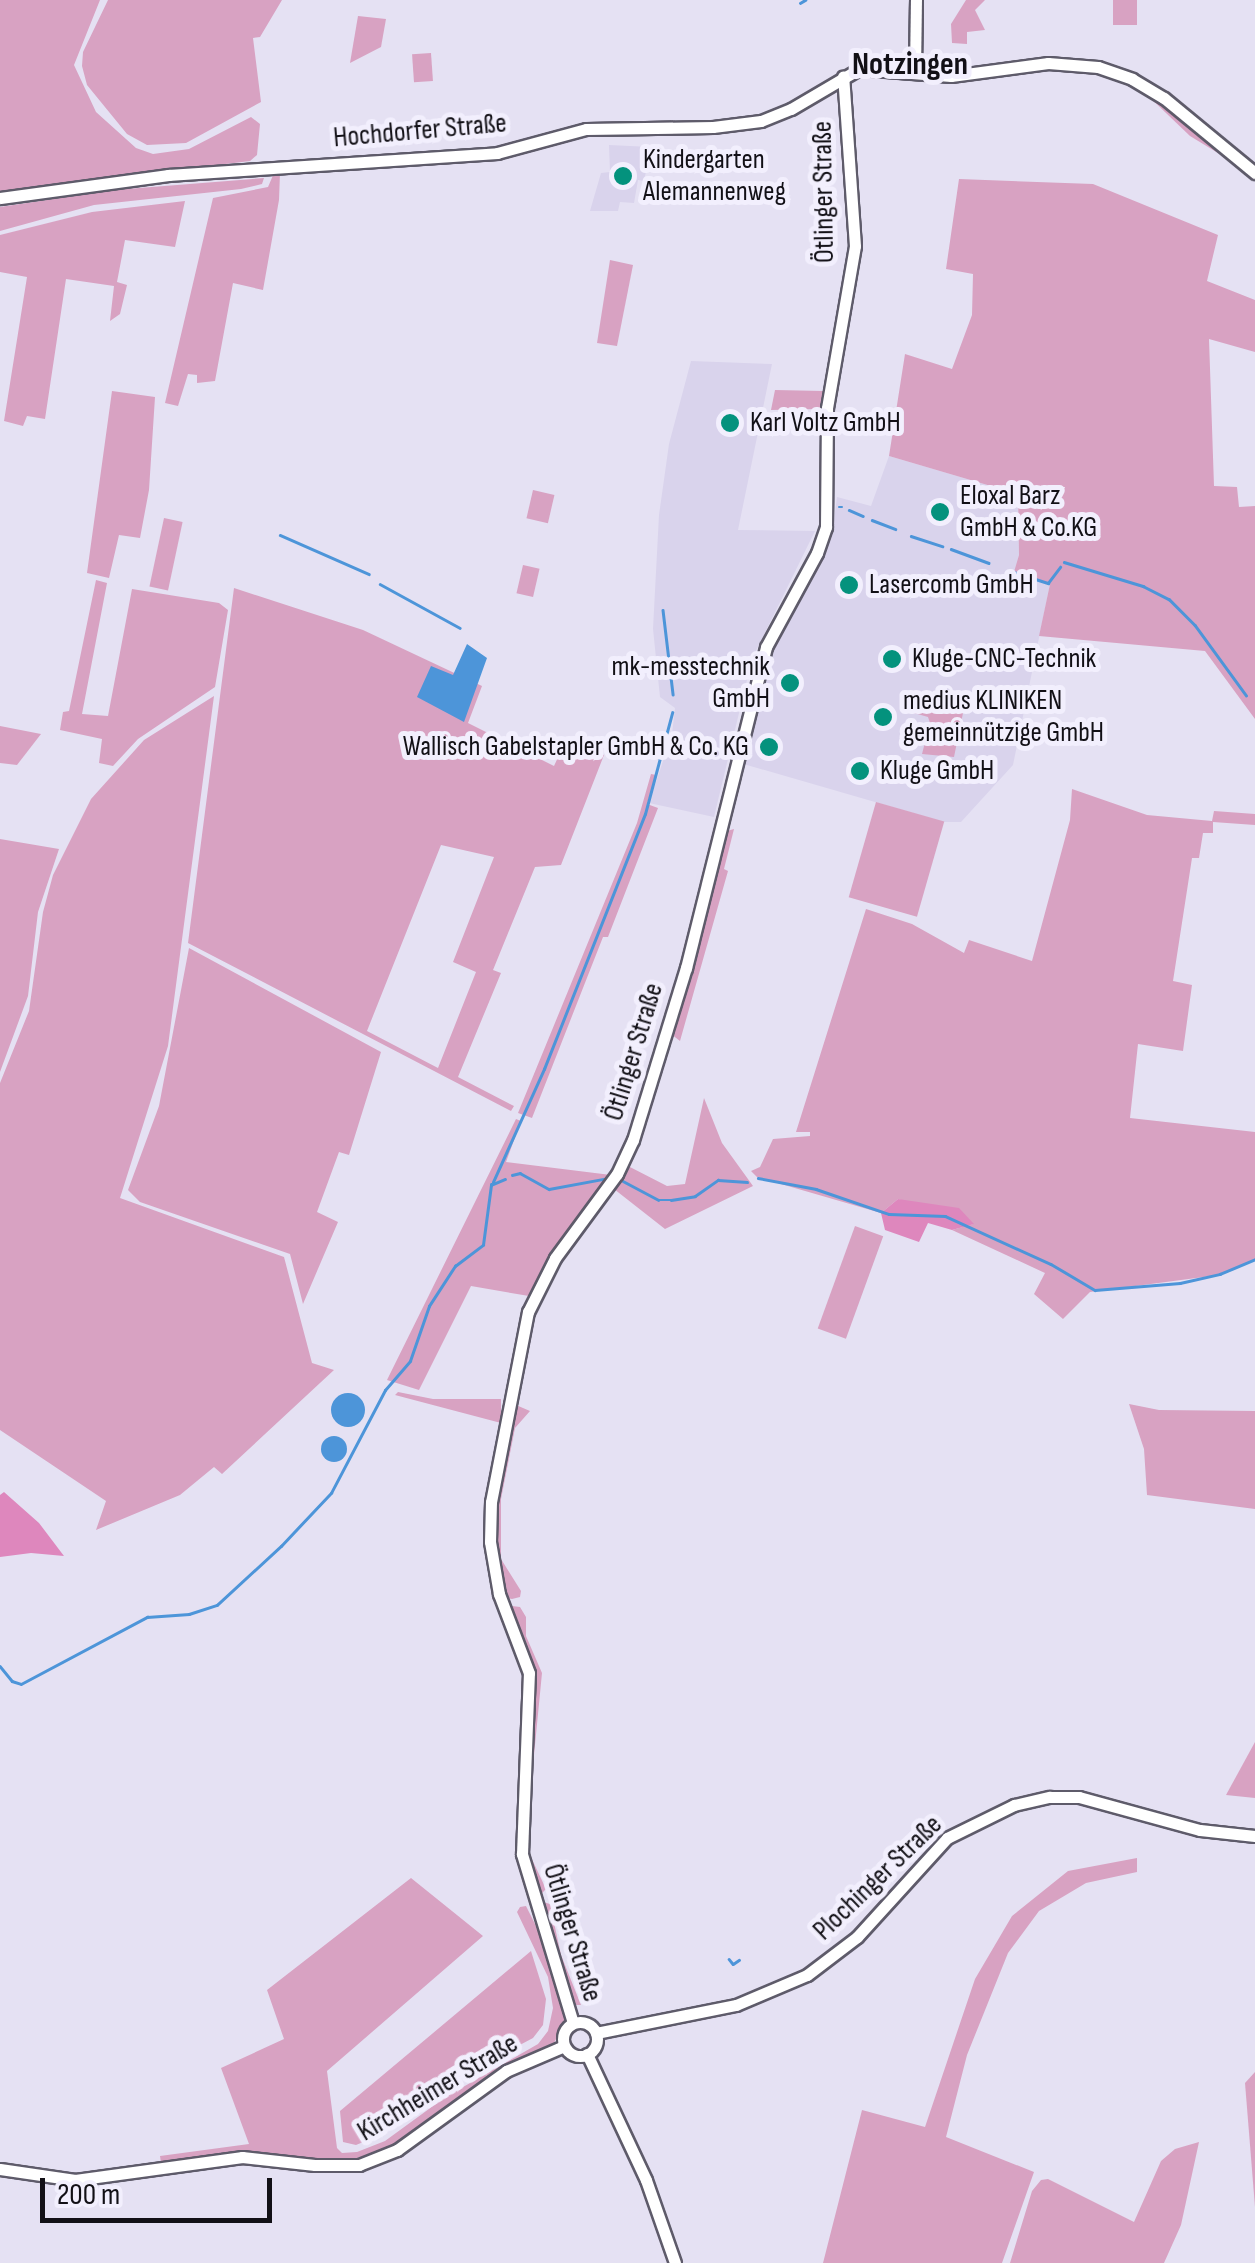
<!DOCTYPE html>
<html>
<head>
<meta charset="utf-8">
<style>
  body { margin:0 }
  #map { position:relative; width:1255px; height:2263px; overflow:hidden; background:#e5e1f3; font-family:"Sofia Sans Condensed",sans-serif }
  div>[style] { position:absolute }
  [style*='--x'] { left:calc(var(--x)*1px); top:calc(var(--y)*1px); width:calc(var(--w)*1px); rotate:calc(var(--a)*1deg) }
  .built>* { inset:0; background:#d9d3ec }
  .green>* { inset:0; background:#d8a2c2; transform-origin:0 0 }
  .forest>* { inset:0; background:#de87bd }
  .water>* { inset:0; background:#4d95d9 }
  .round { border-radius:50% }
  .stream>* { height:2.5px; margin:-1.25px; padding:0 1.25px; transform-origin:1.25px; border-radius:1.25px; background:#4d95d9 }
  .roads { filter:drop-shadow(2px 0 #5e5b6a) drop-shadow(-2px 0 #5e5b6a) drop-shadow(0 2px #5e5b6a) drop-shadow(0 -2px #5e5b6a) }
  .secondary>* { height:11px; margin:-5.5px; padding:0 5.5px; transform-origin:5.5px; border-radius:5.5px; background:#fff }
  .secondary>.ring { margin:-5.5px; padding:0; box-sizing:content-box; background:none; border:11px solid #fff; border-radius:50% }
  .dots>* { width:28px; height:28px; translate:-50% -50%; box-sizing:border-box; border:5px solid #f2effd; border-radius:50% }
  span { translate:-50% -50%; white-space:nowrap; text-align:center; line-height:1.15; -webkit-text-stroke:10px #f2effd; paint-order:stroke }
  .street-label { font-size:28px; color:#121016 }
  .poi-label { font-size:28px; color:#121016 }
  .left { translate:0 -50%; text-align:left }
  .right { translate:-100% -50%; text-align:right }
  .quarter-label { font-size:32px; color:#121016; font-weight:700 }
  .scale { position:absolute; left:40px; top:2178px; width:232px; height:45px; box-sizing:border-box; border:5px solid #121016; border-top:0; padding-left:12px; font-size:30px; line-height:35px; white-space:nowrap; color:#121016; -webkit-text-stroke:8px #f2effd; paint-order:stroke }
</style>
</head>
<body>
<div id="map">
  <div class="built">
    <i style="clip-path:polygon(609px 145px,651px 147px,644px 181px,638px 180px,634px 203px,620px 202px,618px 211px,590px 211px,601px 173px,610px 172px)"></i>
    <i style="clip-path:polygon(691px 361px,772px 364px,738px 530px,815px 531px,752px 659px,714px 817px,649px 803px,672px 734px,675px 708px,660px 697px,653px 629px,659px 515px,669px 444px)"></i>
    <i style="clip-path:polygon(889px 456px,1018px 494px,1019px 555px,1015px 572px,1050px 584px,1013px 765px,961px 822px,944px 822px,740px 763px,773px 648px,817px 568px,833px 528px,837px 497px,871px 506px)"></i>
  </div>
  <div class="green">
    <i style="clip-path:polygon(0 0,100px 0,74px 65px,96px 112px,136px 148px,153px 154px,189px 149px,251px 117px,260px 124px,257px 155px,250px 161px,0 192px)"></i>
    <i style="clip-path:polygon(108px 0,282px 0,260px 37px,253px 38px,261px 102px,186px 143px,147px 145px,127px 134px,87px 85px,82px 66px,83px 52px)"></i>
    <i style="clip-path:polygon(966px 0,985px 0,975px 10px,985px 30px,967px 32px,967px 44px,952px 43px,951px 24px)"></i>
    <i style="left:1113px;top:0;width:24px;height:25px"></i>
    <i style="clip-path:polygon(358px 16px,386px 19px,381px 47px,350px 63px)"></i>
    <i style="left:431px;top:53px;width:28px;height:19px;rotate:86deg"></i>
    <i style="clip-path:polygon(1142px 90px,1167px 106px,1236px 164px,1190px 136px)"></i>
    <i style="clip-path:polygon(274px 173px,280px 173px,279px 200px,263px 290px,233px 283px,215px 381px,197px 383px,197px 375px,188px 374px,178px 406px,165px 403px,213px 198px,268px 187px)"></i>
    <i style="clip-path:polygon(264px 178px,262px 184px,241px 189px,94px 205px,0 231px,0 207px,114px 190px)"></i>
    <i style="clip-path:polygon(959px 179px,1093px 184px,1218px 235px,1207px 281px,1255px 300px,1255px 352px,1209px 339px,1214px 486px,1237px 487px,1239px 507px,1255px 506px,1255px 719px,1205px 651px,1039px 636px,1050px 584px,1014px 572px,1019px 555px,1018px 494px,889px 456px,905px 354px,952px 369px,972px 315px,973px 274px,946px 269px)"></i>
    <i style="clip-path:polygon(185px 201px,175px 247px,125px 240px,117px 282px,127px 285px,120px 314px,110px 321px,114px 286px,66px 279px,45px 419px,27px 416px,23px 426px,4px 421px,27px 277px,0 272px,0 235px,92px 212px)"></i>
    <i style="clip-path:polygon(610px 260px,633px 265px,617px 346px,597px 343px)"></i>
    <i style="clip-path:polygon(775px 390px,823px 391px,821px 409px,771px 410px)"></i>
    <i style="clip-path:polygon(112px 391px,155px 397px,149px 490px,140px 538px,119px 535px,109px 578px,87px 573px)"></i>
    <i style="left:533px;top:490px;width:22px;height:29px;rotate:13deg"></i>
    <i style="left:164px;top:518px;width:19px;height:70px;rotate:12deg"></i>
    <i style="left:523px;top:565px;width:17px;height:29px;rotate:13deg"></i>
    <i style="clip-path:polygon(96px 580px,107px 583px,82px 714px,108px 716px,132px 589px,219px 603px,228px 610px,215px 687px,138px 739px,113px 766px,99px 763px,102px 739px,60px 730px,63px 712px,69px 711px)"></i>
    <i style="clip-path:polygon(evenodd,234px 588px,363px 630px,482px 686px,468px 723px,554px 766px,566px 740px,604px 755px,561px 865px,535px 867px,493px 970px,501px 973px,458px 1077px,514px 1106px,511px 1111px,188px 943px,234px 588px,441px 845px,494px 857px,453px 962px,476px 972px,438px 1068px,367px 1031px,441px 845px)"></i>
    <i style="clip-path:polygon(214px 696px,168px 1046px,120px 1198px,284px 1257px,312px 1363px,334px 1370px,222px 1474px,214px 1467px,180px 1495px,96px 1530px,106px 1501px,0 1430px,0 1083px,29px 1011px,43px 912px,53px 875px,91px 799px,144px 740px)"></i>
    <i style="clip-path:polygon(917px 704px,963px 713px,954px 757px,922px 754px,930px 723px,928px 717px,914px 713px)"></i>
    <i style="clip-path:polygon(0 726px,41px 734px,17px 765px,0 763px)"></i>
    <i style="clip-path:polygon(651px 774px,656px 775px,647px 804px,658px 808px,608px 937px,603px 937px,532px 1118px,518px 1113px,637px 823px)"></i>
    <i style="clip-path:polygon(1072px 789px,1147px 815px,1212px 821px,1214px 811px,1255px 814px,1255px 825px,1213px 822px,1213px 833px,1203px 833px,1199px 858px,1192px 858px,1173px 981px,1192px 985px,1183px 1051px,1138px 1044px,1130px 1118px,1255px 1132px,1255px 1260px,1219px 1275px,1090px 1292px,1063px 1319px,1034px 1294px,1045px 1273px,952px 1230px,973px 1224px,898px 1199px,881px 1213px,757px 1177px,751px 1171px,760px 1167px,773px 1139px,810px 1136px,810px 1132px,796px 1132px,866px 909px,912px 924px,964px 953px,969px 940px,1032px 961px,1070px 820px)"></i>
    <i style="left:876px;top:802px;width:71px;height:99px;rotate:16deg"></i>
    <i style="clip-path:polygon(734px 829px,724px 869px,728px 871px,680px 1041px,671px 1034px,719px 849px,727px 831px)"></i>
    <i style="clip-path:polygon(0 839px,59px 849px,38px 912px,28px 996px,0 1072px)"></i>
    <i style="clip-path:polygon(189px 948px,381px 1052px,349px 1155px,339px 1152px,317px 1212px,338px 1222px,303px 1304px,290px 1254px,140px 1202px,128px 1190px,159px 1106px)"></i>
    <i style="clip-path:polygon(704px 1098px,722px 1143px,753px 1186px,665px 1229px,614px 1189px,628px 1166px,667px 1186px,685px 1184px)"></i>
    <i style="clip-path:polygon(516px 1119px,521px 1121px,506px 1162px,611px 1175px,555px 1249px,529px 1296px,471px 1286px,419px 1390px,387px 1380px)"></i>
    <i style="left:855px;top:1226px;width:30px;height:109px;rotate:20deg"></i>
    <i style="clip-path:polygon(398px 1392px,433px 1399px,501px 1399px,501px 1423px,395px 1395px)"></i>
    <i style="clip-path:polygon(1129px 1404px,1159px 1410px,1255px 1411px,1255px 1509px,1147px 1495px,1144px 1449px)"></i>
    <i style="clip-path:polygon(516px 1405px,530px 1411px,515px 1428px,501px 1499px,501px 1559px,521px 1591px,520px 1597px,512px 1599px,506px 1598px,495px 1556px,495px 1504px)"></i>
    <i style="clip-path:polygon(512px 1606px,520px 1607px,526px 1617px,526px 1636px,542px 1673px,527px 1827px,529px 1853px,546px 1889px,539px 1896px,527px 1871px,524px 1839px,535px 1707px,533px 1671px)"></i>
    <i style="clip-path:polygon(1255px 1742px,1255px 1798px,1226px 1795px)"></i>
    <i style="clip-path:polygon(1137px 1858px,1137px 1872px,1086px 1883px,1039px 1911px,1008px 1953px,967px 2055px,946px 2137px,1034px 2172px,1002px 2263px,823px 2263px,862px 2110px,925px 2127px,975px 1979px,1012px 1916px,1068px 1871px)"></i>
    <i style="clip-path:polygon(411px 1878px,483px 1936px,327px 2071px,337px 2148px,342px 2153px,357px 2152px,385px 2141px,444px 2098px,538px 2044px,548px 2031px,553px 2008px,548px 1977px,517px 1912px,520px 1907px,526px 1906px,536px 1926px,560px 1995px,565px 2021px,554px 2043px,468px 2091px,388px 2149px,354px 2159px,319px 2161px,260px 2152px,161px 2163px,160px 2156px,249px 2144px,221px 2068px,284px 2039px,267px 1990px)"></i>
    <i style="clip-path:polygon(543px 1902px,550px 1904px,561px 1955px,581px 2005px,576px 2005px,551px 1941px,539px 1907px)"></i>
    <i style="clip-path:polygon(531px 1951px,546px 1999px,543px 2025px,533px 2038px,455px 2079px,380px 2135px,356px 2145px,343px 2142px,340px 2111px)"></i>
    <i style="clip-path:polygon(1255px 2072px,1255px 2207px,1245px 2083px)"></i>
    <i style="clip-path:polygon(1199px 2142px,1181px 2225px,1164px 2263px,1010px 2263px,1032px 2191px,1041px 2180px,1048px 2179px,1134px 2222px,1161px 2161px,1175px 2149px)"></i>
  </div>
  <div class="forest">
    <i style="clip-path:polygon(898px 1199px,959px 1208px,974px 1224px,952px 1230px,928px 1223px,919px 1242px,885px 1230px,881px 1213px)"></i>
    <i style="clip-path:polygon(4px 1492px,39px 1523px,64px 1556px,31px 1553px,0 1557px,0 1495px)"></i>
  </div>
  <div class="water">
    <i style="clip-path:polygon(467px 644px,487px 658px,464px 722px,417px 697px,431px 666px,453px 675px)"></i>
    <i class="round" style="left:331px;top:1393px;width:34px;height:34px"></i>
    <i class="round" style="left:321px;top:1436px;width:26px;height:26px"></i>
  </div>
  <div class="stream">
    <i style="--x:800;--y:3;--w:6;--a:-31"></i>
    <i style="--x:839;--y:507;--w:3;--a:0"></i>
    <i style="--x:849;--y:510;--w:15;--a:23"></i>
    <i style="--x:872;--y:520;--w:25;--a:21"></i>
    <i style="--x:280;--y:535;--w:97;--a:23.7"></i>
    <i style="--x:911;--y:536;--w:33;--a:18"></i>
    <i style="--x:951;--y:549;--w:40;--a:20.2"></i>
    <i style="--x:1064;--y:562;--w:83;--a:16.9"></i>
    <i style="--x:1143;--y:586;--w:29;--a:27"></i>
    <i style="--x:1169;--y:599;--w:37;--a:45"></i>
    <i style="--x:1195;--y:625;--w:87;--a:53.9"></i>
    <i style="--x:1014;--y:572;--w:36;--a:18"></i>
    <i style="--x:1048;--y:583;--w:20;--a:-53"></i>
    <i style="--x:380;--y:584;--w:91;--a:28.8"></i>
    <i style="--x:663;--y:610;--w:85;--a:83.2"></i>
    <i style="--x:512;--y:1175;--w:8;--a:-14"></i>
    <i style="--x:520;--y:1173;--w:33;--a:29"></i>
    <i style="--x:549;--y:1189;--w:55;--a:-10.5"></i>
    <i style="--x:758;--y:1178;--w:59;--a:10.7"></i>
    <i style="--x:816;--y:1189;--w:77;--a:18.9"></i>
    <i style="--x:889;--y:1214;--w:56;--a:2"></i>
    <i style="--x:945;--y:1216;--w:116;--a:24.4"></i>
    <i style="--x:1051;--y:1264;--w:51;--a:30.6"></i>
    <i style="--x:1095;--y:1290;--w:85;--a:-4.7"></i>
    <i style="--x:1180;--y:1283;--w:41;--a:-12.7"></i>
    <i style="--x:1220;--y:1274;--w:38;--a:-23"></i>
    <i style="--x:623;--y:1181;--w:40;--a:28"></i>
    <i style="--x:658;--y:1200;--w:13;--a:0"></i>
    <i style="--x:671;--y:1200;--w:24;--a:-9"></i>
    <i style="--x:695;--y:1196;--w:28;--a:-35"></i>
    <i style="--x:718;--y:1180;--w:29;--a:4"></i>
    <i style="--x:493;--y:1182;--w:124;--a:-65.7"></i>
    <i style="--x:544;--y:1069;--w:274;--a:-68.4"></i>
    <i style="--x:645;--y:814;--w:105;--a:-75"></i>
    <i style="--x:0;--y:1666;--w:19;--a:51"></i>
    <i style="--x:12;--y:1681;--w:9;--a:18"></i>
    <i style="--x:21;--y:1684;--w:143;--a:-28"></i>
    <i style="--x:147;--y:1617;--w:42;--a:-4.1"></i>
    <i style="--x:189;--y:1614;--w:29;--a:-18"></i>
    <i style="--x:217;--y:1605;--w:87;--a:-42.7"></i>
    <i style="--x:281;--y:1546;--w:73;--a:-46.7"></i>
    <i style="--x:331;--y:1493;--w:116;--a:-62.3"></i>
    <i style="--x:385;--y:1390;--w:38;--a:-49"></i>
    <i style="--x:410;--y:1361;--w:58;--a:-70.9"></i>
    <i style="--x:429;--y:1306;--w:48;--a:-57"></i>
    <i style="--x:455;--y:1266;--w:35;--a:-37"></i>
    <i style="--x:483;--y:1245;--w:61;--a:-82.4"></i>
    <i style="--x:491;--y:1185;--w:15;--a:-23"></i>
    <i style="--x:729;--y:1959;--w:6;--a:51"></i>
    <i style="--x:733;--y:1964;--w:7;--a:-34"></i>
  </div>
  <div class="roads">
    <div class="secondary">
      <i style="--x:915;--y:70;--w:70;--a:-89.2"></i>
      <i style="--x:0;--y:198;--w:170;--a:-7.8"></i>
      <i style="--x:168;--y:175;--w:330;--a:-3.8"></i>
      <i style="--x:497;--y:153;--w:92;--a:-15.1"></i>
      <i style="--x:586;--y:129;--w:127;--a:-0.9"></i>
      <i style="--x:713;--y:127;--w:48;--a:-7.1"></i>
      <i style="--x:761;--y:121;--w:32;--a:-22"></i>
      <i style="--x:791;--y:109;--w:79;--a:-30.5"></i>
      <i style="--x:859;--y:69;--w:92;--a:4.4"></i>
      <i style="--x:951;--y:76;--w:98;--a:-7.6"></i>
      <i style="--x:1048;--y:63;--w:50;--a:4.6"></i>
      <i style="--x:1098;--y:67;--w:36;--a:19"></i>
      <i style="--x:1132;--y:79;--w:37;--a:31"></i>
      <i style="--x:1164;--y:98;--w:118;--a:39.5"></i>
      <i class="ring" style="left:563px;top:2022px;width:23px;height:23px"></i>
      <i style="--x:573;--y:2023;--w:177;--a:-106.8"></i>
      <i style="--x:522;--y:1854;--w:181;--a:-87.8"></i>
      <i style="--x:529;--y:1673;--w:85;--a:-110.8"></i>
      <i style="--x:499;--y:1594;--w:53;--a:-99.8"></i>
      <i style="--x:490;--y:1542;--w:40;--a:-88.6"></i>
      <i style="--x:491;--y:1502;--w:194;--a:-79"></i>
      <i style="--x:528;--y:1312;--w:60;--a:-63.4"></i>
      <i style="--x:555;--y:1258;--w:104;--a:-53.6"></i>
      <i style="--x:617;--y:1174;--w:38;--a:-65"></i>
      <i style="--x:633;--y:1140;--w:180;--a:-72.9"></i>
      <i style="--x:686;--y:968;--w:331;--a:-76"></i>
      <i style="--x:766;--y:647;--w:107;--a:-61.5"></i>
      <i style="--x:817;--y:553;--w:28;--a:-71"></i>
      <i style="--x:826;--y:527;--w:119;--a:-89.5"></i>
      <i style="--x:827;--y:408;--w:164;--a:-80.2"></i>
      <i style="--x:855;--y:246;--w:170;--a:-94"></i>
      <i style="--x:596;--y:2033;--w:143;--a:-11.3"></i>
      <i style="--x:736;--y:2005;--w:77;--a:-22.9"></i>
      <i style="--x:807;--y:1975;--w:63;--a:-37.2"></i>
      <i style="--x:857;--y:1937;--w:134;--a:-47.7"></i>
      <i style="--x:947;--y:1838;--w:75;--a:-26.2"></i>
      <i style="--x:1014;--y:1805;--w:37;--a:-13"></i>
      <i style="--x:1050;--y:1797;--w:29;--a:0"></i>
      <i style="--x:1079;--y:1797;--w:125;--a:15.3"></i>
      <i style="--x:1200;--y:1830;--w:55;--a:6.2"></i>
      <i style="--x:587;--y:2054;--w:139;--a:64.9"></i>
      <i style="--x:646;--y:2180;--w:88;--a:70.7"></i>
      <i style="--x:0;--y:2169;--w:76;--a:8.3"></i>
      <i style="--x:75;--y:2180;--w:169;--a:-7.8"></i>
      <i style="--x:242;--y:2157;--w:73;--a:6.3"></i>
      <i style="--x:315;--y:2165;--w:44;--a:0"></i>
      <i style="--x:359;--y:2165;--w:41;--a:-21.5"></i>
      <i style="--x:397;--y:2150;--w:135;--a:-35.9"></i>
      <i style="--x:506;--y:2071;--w:63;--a:-23.3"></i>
    </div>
  </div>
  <div class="dots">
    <i style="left:623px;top:176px;background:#04927d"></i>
    <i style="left:730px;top:423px;background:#04927d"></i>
    <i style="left:940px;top:512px;background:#04927d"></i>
    <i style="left:849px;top:585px;background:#04927d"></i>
    <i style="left:892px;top:659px;background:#04927d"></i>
    <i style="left:790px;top:683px;background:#04927d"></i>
    <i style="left:883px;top:717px;background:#04927d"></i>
    <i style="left:769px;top:747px;background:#04927d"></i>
    <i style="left:860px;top:771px;background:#04927d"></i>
  </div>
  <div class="street-label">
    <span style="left:420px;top:131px;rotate:-5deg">Hochdorfer Straße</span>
    <span style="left:824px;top:192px;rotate:-91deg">Ötlinger Straße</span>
    <span style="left:634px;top:1052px;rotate:-73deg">Ötlinger Straße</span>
    <span style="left:878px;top:1878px;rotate:-44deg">Plochinger Straße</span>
    <span style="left:572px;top:1933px;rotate:73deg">Ötlinger Straße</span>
    <span style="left:438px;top:2088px;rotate:-31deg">Kirchheimer Straße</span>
  </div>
  <div class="poi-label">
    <span class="left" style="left:643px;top:176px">Kindergarten<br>Alemannenweg</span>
    <span class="left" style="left:750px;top:423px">Karl Voltz GmbH</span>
    <span class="left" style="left:960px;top:512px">Eloxal Barz<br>GmbH &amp; Co.KG</span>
    <span class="left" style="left:869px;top:585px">Lasercomb GmbH</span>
    <span class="left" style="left:912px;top:659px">Kluge-CNC-Technik</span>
    <span class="right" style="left:770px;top:683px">mk-messtechnik<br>GmbH</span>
    <span class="left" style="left:903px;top:717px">medius KLINIKEN<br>gemeinnützige GmbH</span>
    <span class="right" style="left:749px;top:747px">Wallisch Gabelstapler GmbH &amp; Co. KG</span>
    <span class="left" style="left:880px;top:771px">Kluge GmbH</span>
  </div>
  <div class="quarter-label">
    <span style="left:910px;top:65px">Notzingen</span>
  </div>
  <div class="scale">200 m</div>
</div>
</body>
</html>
